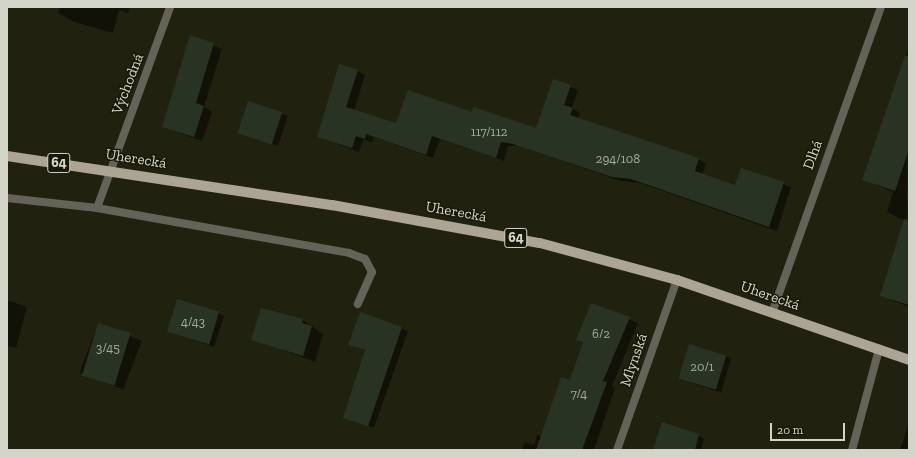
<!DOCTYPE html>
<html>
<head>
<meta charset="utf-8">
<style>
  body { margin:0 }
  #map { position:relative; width:916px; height:457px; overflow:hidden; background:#212110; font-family:"Zilla Slab",serif }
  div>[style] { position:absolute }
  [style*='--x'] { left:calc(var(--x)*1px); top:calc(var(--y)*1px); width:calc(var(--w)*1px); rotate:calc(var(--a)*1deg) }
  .shadow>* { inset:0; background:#0007; transform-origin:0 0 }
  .building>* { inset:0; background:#293324; transform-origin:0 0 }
  .lane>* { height:8px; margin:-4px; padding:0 4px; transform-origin:4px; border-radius:4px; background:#65625a }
  .street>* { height:8px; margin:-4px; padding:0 4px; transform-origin:4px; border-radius:4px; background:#65625a }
  .primary>* { height:10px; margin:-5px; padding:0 5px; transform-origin:5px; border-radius:5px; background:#aca494 }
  span { translate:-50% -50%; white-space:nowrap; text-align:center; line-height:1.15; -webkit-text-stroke:3px #171807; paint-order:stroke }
  .number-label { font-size:13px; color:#a9aca0 }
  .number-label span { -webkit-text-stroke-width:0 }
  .shield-label span { padding:1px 3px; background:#171807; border:1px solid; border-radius:3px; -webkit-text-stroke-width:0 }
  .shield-label { font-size:14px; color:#d4d5ca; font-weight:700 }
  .street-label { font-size:15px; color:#d4d5ca }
  .frame { position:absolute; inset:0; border:8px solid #d4d5ca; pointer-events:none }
  .scale { position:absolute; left:770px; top:423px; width:75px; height:18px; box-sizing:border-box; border:2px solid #d4d5ca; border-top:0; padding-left:5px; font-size:12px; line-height:14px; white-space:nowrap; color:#d4d5ca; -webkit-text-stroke:3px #171807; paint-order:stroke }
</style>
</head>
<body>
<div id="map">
  <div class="shadow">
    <i style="clip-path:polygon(60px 7px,130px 7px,128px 13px,119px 10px,113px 33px,74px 22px,58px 13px)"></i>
    <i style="clip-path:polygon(190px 37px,222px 49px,204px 107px,212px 112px,202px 141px,163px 127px)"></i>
    <i style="clip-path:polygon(909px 47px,907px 195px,909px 307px,882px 296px,905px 221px,887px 212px,893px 192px,864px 180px)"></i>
    <i style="clip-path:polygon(358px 71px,365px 75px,354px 110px,397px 125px,472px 113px,536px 129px,554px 80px,578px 90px,572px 108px,580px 113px,578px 118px,698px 159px,706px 164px,702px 174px,736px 186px,741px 169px,791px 187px,777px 231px,640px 183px,621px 181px,518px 146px,508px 146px,504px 161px,440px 139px,433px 158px,374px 137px,372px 143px,364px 139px,359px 152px,318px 136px)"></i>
    <i style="left:249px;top:103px;width:41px;height:32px;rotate:18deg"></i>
    <i style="clip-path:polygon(7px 300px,27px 307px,16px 348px,7px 346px)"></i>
    <i style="clip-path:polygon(592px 304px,638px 323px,612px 386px,615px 388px,594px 450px,522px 450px,525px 442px,534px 445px,537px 434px,541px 436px,571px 381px,584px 343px,577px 340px)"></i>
    <i style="clip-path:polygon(218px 313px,224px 316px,214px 347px,168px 331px)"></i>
    <i style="clip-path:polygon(361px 314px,408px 331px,374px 428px,345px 417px,366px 351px,350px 344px)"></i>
    <i style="clip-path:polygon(303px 320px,323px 334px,315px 362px,253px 339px)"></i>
    <i style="left:98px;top:324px;width:47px;height:52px;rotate:21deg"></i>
    <i style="clip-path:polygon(726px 356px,731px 359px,721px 393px,679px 378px)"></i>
    <i style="clip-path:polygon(909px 423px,909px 450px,900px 450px)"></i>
    <i style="clip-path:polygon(698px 435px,704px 439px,701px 450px,654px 450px)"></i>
  </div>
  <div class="building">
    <i style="clip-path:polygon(190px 35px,214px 43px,196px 103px,204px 106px,194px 137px,162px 127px)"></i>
    <i style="clip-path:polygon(905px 56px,909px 56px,909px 149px,895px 191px,862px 180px)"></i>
    <i style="clip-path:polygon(339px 64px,358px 70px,346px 107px,396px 123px,408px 90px,472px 112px,473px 107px,536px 128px,553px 79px,571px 85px,564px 105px,573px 108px,570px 115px,699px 158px,695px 171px,735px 185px,741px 168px,784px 182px,769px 227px,631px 179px,612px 177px,509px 143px,501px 142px,496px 158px,432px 136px,426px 155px,366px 134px,365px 139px,356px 136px,352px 148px,317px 137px)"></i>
    <i style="left:248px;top:101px;width:36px;height:34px;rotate:18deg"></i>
    <i style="clip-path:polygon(904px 219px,909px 220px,909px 305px,880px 296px)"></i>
    <i style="left:177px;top:299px;width:44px;height:34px;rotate:17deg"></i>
    <i style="clip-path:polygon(591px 303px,630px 317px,603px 381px,607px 382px,582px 450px,536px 450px,561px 377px,570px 380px,583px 342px,576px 340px)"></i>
    <i style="clip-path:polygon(261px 308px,303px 319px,302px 323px,312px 326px,303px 356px,251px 340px)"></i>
    <i style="clip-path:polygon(360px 312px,402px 327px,368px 426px,343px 418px,365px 350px,348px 345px)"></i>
    <i style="left:98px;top:323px;width:34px;height:55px;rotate:17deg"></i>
    <i style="left:689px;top:344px;width:39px;height:36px;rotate:17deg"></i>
    <i style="clip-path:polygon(662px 422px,699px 434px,695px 450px,653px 450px)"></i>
  </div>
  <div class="lane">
    <i style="--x:852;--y:450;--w:105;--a:-75"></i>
  </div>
  <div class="street">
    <i style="--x:7;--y:198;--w:91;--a:6.3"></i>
    <i style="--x:97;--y:208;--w:256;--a:10.1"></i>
    <i style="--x:349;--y:253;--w:17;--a:21"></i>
    <i style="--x:365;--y:259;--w:15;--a:62"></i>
    <i style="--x:372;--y:272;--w:35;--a:114"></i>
    <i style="--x:97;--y:208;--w:214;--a:-70"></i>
    <i style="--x:772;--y:313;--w:325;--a:-70.4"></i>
    <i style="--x:617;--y:450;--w:180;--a:-70.6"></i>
  </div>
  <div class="primary">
    <i style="--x:7;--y:156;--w:329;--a:8.6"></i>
    <i style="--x:332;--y:205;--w:211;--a:10.4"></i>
    <i style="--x:540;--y:243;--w:142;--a:15.1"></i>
    <i style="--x:677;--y:280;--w:245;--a:19"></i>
  </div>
  <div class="number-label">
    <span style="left:489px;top:132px">117/112</span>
    <span style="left:618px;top:159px">294/108</span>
    <span style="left:193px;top:322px">4/43</span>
    <span style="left:601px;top:334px">6/2</span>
    <span style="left:108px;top:348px">3/45</span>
    <span style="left:702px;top:367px">20/1</span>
    <span style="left:579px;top:394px">7/4</span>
  </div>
  <div class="shield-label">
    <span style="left:59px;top:163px">64</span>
    <span style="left:516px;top:238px">64</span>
  </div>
  <div class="street-label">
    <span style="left:128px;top:84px;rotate:-69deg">Východná</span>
    <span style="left:813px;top:155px;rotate:-70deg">Dlhá</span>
    <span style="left:136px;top:159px;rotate:9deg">Uherecká</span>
    <span style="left:456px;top:212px;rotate:10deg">Uherecká</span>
    <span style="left:770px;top:296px;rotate:19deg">Uherecká</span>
    <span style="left:634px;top:360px;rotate:-71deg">Mlynská</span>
  </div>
  <div class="frame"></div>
  <div class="scale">20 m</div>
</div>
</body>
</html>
